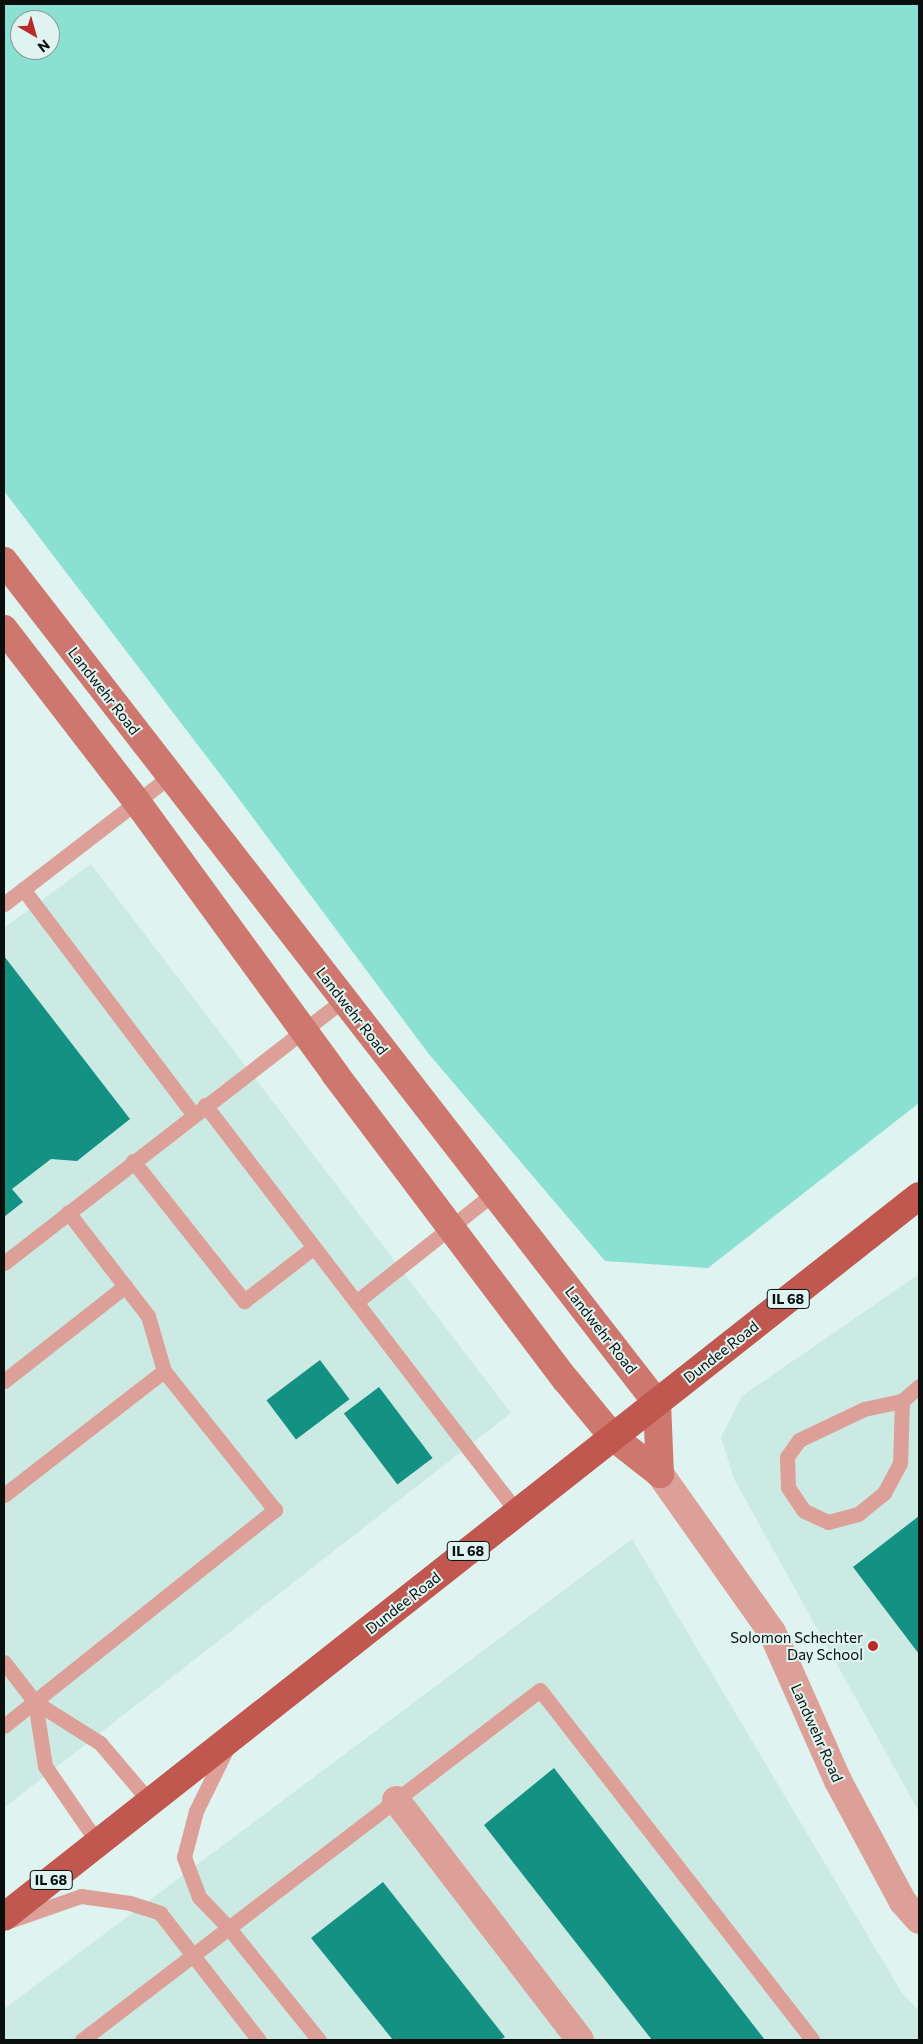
<!DOCTYPE html>
<html>
<head>
<meta charset="utf-8">
<style>
  body { margin:0 }
  #map { position:relative; width:923px; height:2044px; overflow:hidden; background:#dff4f0; font-family:Commissioner,sans-serif }
  div>[style] { position:absolute }
  [style*='--x'] { left:calc(var(--x)*1px); top:calc(var(--y)*1px); width:calc(var(--w)*1px); rotate:calc(var(--a)*1deg) }
  .built>* { inset:0; background:#cceae4 }
  .green>* { inset:0; background:#8ae1d2 }
  .building>* { inset:0; background:#139182; transform-origin:0 0 }
  .service>* { height:15px; margin:-7.5px; padding:0 7.5px; transform-origin:7.5px; border-radius:7.5px; background:#dca098 }
  .minor>* { height:28px; margin:-14px; padding:0 14px; transform-origin:14px; border-radius:14px; background:#dca098 }
  .tertiary>* { height:28px; margin:-14px; padding:0 14px; transform-origin:14px; border-radius:14px; background:#dca098 }
  .secondary>* { height:28px; margin:-14px; padding:0 14px; transform-origin:14px; border-radius:14px; background:#ce776e }
  .primary>* { height:28px; margin:-14px; padding:0 14px; transform-origin:14px; border-radius:14px; background:#c1584f }
  .dots>* { width:14px; height:14px; translate:-50% -50%; box-sizing:border-box; border:2px solid #dff4f0; border-radius:50% }
  span { translate:-50% -50%; white-space:nowrap; text-align:center; line-height:1.15; -webkit-text-stroke:4px #dff4f0; paint-order:stroke }
  .shield-label span { padding:1px 4px; background:#dff4f0; border:1px solid; border-radius:4px; -webkit-text-stroke-width:0 }
  .shield-label { font-size:14px; color:#080f0d; font-weight:700 }
  .street-label { font-size:15px; color:#080f0d }
  .poi-label { font-size:15px; color:#080f0d }
  .right { translate:-100% -50%; text-align:right }
  .frame { position:absolute; inset:0; border:5px solid #080f0d; pointer-events:none }
  .north { position:absolute; left:10px; top:10px; width:50px; height:50px; box-sizing:border-box; background:#dff4f0; border:1px solid #899895; border-radius:50%; rotate:142deg; font-size:14px; font-weight:700; line-height:20px; text-align:center; color:#080f0d }
  .north::after { content:''; display:block; margin:auto; width:18px; height:22px; background:#b92a28; clip-path:polygon(50% 0,100% 100%,50% 72%,0 100%) }
</style>
</head>
<body>
<div id="map">
  <div class="built">
    <i style="clip-path:polygon(91px 864px,511px 1413px,4px 1808px,4px 928px)"></i>
    <i style="clip-path:polygon(919px 1274px,919px 1812px,734px 1479px,721px 1437px,742px 1396px)"></i>
    <i style="clip-path:polygon(632px 1539px,902px 1993px,919px 2011px,919px 2040px,4px 2040px,4px 2009px)"></i>
  </div>
  <div class="green">
    <i style="clip-path:polygon(evenodd,4px 4px,919px 4px,919px 1103px,708px 1268px,605px 1261px,428px 1053px,239px 799px,4px 491px,4px 4px,20px 20px,50px 20px,50px 50px,20px 50px,20px 20px)"></i>
  </div>
  <div class="building">
    <i style="clip-path:polygon(4px 956px,130px 1119px,77px 1161px,51px 1159px,12px 1189px,23px 1202px,4px 1217px)"></i>
    <i style="left:320px;top:1360px;width:49px;height:67px;rotate:53deg"></i>
    <i style="left:379px;top:1387px;width:89px;height:44px;rotate:53deg"></i>
    <i style="clip-path:polygon(919px 1516px,919px 1654px,853px 1567px)"></i>
    <i style="clip-path:polygon(554px 1768px,765px 2040px,652px 2040px,484px 1825px)"></i>
    <i style="clip-path:polygon(383px 1882px,505px 2037px,500px 2040px,393px 2040px,311px 1938px)"></i>
  </div>
  <div class="service">
    <i style="--x:23;--y:889;--w:282;--a:52.9"></i>
    <i style="--x:4;--y:904;--w:210;--a:-37.6"></i>
    <i style="--x:205;--y:1105;--w:513;--a:52.53"></i>
    <i style="--x:133;--y:1161;--w:179;--a:51.6"></i>
    <i style="--x:244;--y:1301;--w:88;--a:-37.6"></i>
    <i style="--x:4;--y:1263;--w:429;--a:-37.8"></i>
    <i style="--x:356;--y:1302;--w:176;--a:-38.3"></i>
    <i style="--x:4;--y:1381;--w:154;--a:-38.1"></i>
    <i style="--x:902;--y:1401;--w:62;--a:91.8"></i>
    <i style="--x:900;--y:1463;--w:34;--a:118"></i>
    <i style="--x:884;--y:1493;--w:33;--a:141"></i>
    <i style="--x:858;--y:1514;--w:31;--a:165"></i>
    <i style="--x:828;--y:1522;--w:26;--a:-155"></i>
    <i style="--x:804;--y:1511;--w:29;--a:-124"></i>
    <i style="--x:788;--y:1487;--w:30;--a:-92"></i>
    <i style="--x:787;--y:1457;--w:21;--a:-55"></i>
    <i style="--x:799;--y:1440;--w:72;--a:-25.5"></i>
    <i style="--x:864;--y:1409;--w:39;--a:-12"></i>
    <i style="--x:902;--y:1401;--w:23;--a:-41"></i>
    <i style="--x:4;--y:1495;--w:202;--a:-37.8"></i>
    <i style="--x:4;--y:1662;--w:51;--a:52.2"></i>
    <i style="--x:35;--y:1702;--w:77;--a:32.2"></i>
    <i style="--x:100;--y:1743;--w:77;--a:49.7"></i>
    <i style="--x:35;--y:1702;--w:65;--a:81.1"></i>
    <i style="--x:45;--y:1766;--w:93;--a:55.5"></i>
    <i style="--x:4;--y:1726;--w:347;--a:-38.6"></i>
    <i style="--x:275;--y:1510;--w:178;--a:-128.6"></i>
    <i style="--x:164;--y:1371;--w:57;--a:-106.2"></i>
    <i style="--x:148;--y:1316;--w:131;--a:-127.6"></i>
    <i style="--x:227;--y:1748;--w:70;--a:116.2"></i>
    <i style="--x:196;--y:1811;--w:48;--a:104.6"></i>
    <i style="--x:184;--y:1857;--w:43;--a:69.4"></i>
    <i style="--x:199;--y:1897;--w:42;--a:46"></i>
    <i style="--x:228;--y:1927;--w:145;--a:51.2"></i>
    <i style="--x:12;--y:1920;--w:73;--a:-19.2"></i>
    <i style="--x:81;--y:1896;--w:49;--a:8.1"></i>
    <i style="--x:130;--y:1903;--w:32;--a:18"></i>
    <i style="--x:160;--y:1913;--w:161;--a:52.1"></i>
    <i style="--x:82;--y:2040;--w:576;--a:-37.39"></i>
    <i style="--x:540;--y:1690;--w:443;--a:52.1"></i>
  </div>
  <div class="minor">
    <i style="--x:396;--y:1800;--w:302;--a:52.5"></i>
  </div>
  <div class="tertiary">
    <i style="--x:660;--y:1474;--w:194;--a:54.7"></i>
    <i style="--x:772;--y:1632;--w:163;--a:66.1"></i>
    <i style="--x:838;--y:1781;--w:137;--a:61.8"></i>
    <i style="--x:903;--y:1902;--w:24;--a:48"></i>
  </div>
  <div class="secondary">
    <i style="--x:4;--y:561;--w:1066;--a:52.21"></i>
    <i style="--x:657;--y:1403;--w:71;--a:87.6"></i>
    <i style="--x:4;--y:629;--w:218;--a:52.4"></i>
    <i style="--x:137;--y:802;--w:336;--a:53.9"></i>
    <i style="--x:335;--y:1074;--w:383;--a:53"></i>
    <i style="--x:566;--y:1380;--w:74;--a:50.5"></i>
    <i style="--x:613;--y:1437;--w:60;--a:38.2"></i>
  </div>
  <div class="primary">
    <i style="--x:4;--y:1917;--w:1165;--a:-38.24"></i>
  </div>
  <div class="dots">
    <i style="left:873px;top:1646px;background:#b92a28"></i>
  </div>
  <div class="shield-label">
    <span style="left:788px;top:1299px">IL 68</span>
    <span style="left:468px;top:1551px">IL 68</span>
    <span style="left:51px;top:1880px">IL 68</span>
  </div>
  <div class="street-label">
    <span style="left:104px;top:691px;rotate:52deg">Landwehr Road</span>
    <span style="left:352px;top:1011px;rotate:52deg">Landwehr Road</span>
    <span style="left:601px;top:1330px;rotate:52deg">Landwehr Road</span>
    <span style="left:721px;top:1352px;rotate:-38deg">Dundee Road</span>
    <span style="left:403px;top:1603px;rotate:-38deg">Dundee Road</span>
    <span style="left:817px;top:1733px;rotate:66deg">Landwehr Road</span>
  </div>
  <div class="poi-label">
    <span class="right" style="left:863px;top:1646px">Solomon Schechter<br>Day School</span>
  </div>
  <div class="frame"></div>
  <div class="north">N</div>
</div>
</body>
</html>
